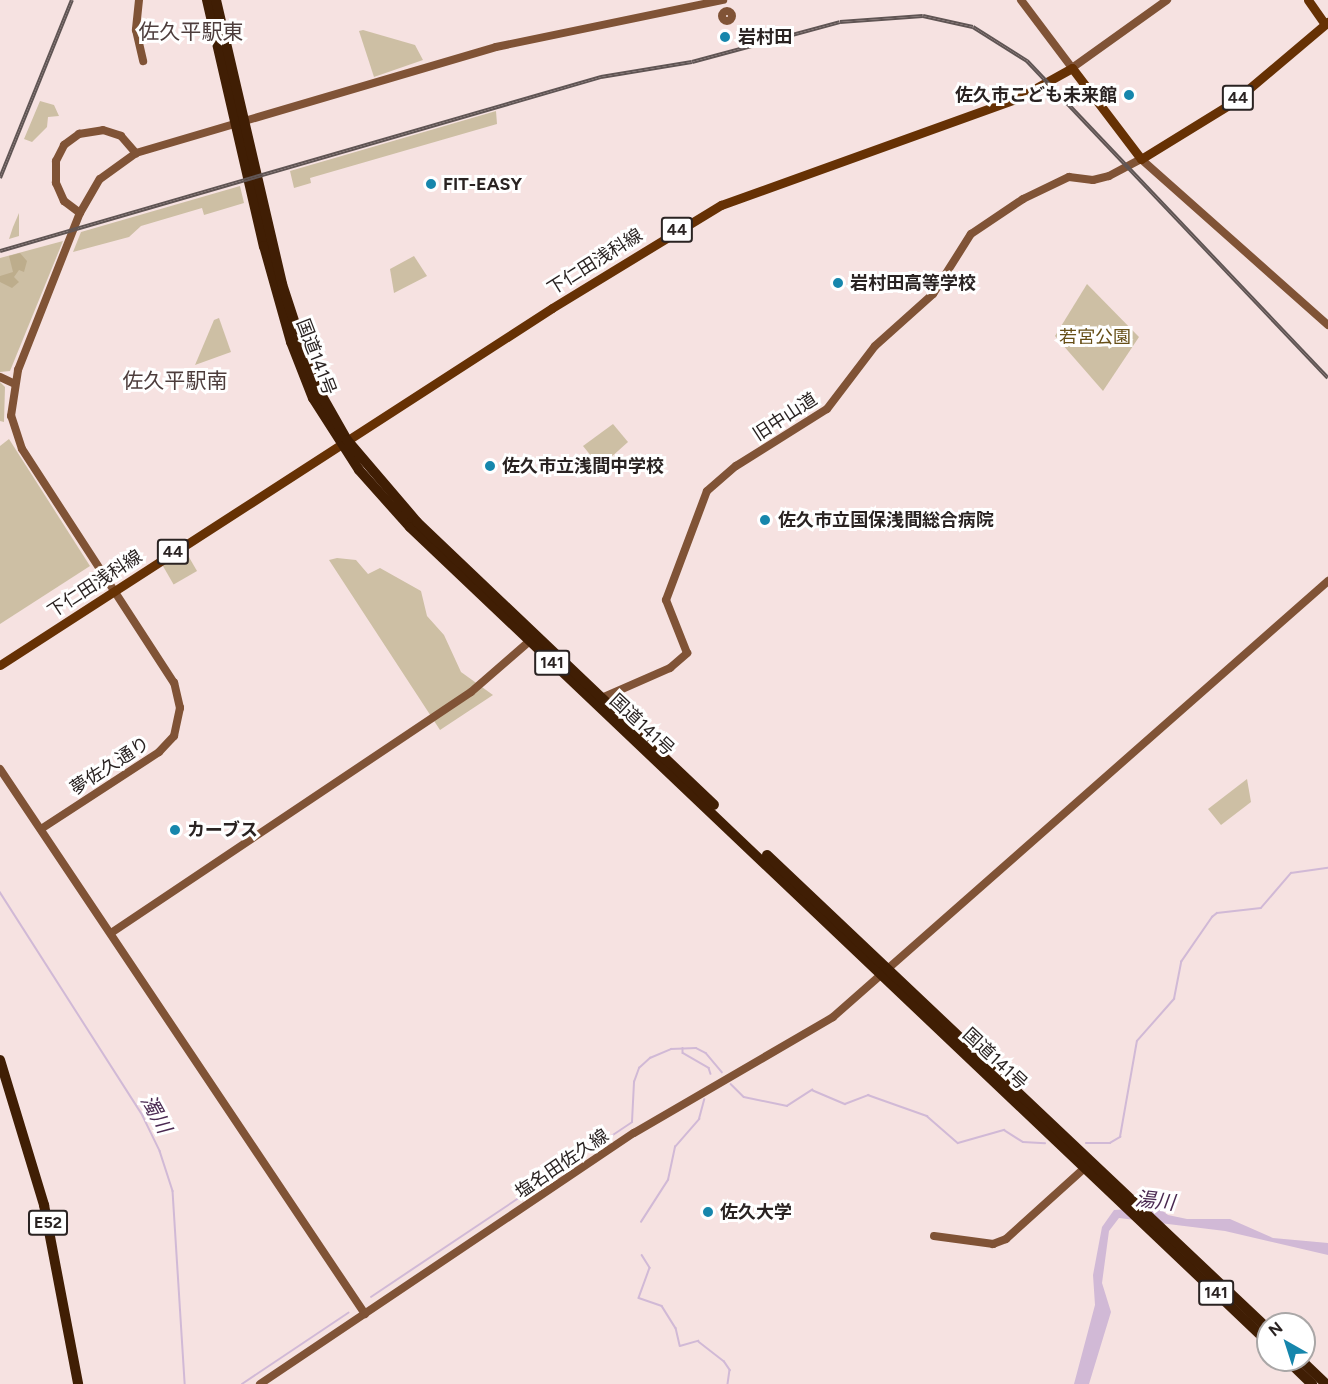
<!DOCTYPE html>
<html>
<head>
<meta charset="utf-8">
<style>
  body { margin:0 }
  #map { position:relative; width:1328px; height:1384px; overflow:hidden; background:#f6e2e1; font-family:Figtree,"Noto Sans JP",sans-serif }
  div>[style] { position:absolute }
  [style*='--x'] { left:calc(var(--x)*1px); top:calc(var(--y)*1px); width:calc(var(--w)*1px); rotate:calc(var(--a)*1deg) }
  .green>* { inset:0; background:#cdbfa4; transform-origin:0 0 }
  .forest>* { inset:0; background:#bdad8c }
  .water>* { inset:0; background:#d1b9d6 }
  .stream>* { height:1.5px; margin:-0.75px; padding:0 0.75px; transform-origin:0.75px; border-radius:0.75px; background:#d1b9d6 }
  .secondary>* { height:8px; margin:-4px; padding:0 4px; transform-origin:4px; border-radius:4px; background:#805336 }
  .secondary>.ring { margin:-4px; padding:0; box-sizing:content-box; background:none; border:8px solid #805336; border-radius:50% }
  .primary>* { height:9px; margin:-4.5px; padding:0 4.5px; transform-origin:4.5px; border-radius:4.5px; background:#663104 }
  .highway>* { height:10px; margin:-5px; padding:0 5px; transform-origin:5px; border-radius:5px; background:#401e04 }
  .rail>* { height:4px; margin-top:-2px; transform-origin:0; background:repeating-linear-gradient(90deg,#fff 0 4.5px,#605554 0 9px); box-sizing:border-box; border-block:2px solid #605554 }
  .dots>* { width:16px; height:16px; translate:-50% -50%; box-sizing:border-box; border:3px solid #fff; border-radius:50% }
  span { translate:-50% -50%; white-space:nowrap; text-align:center; line-height:1.15; -webkit-text-stroke:6px #fff; paint-order:stroke }
  .shield-label span { padding:2px 4px; background:#fff; border:2px solid; border-radius:4px; -webkit-text-stroke-width:0 }
  .shield-label { font-size:16px; color:#2a2322; font-weight:700 }
  .poi-label { font-size:18px; color:#2a2322; font-weight:700 }
  .left { translate:0 -50%; text-align:left }
  .right { translate:-100% -50%; text-align:right }
  .street-label { font-size:18px; color:#2a2322 }
  .park-label { font-size:18px; color:#664e16 }
  .water-label { font-size:20px; color:#4a2951; font-style:italic }
  .quarter-label { font-size:21px; color:#4d3d3c }
  .north { position:absolute; left:1256px; top:1312px; width:60px; height:60px; box-sizing:border-box; background:#fff; border:2px solid #aaa7a7; border-radius:50%; rotate:321deg; font-size:16px; font-weight:700; line-height:24px; text-align:center; color:#2a2322 }
  .north::after { content:''; display:block; margin:auto; width:21px; height:27px; background:#1686ac; clip-path:polygon(50% 0,100% 100%,50% 72%,0 100%) }
</style>
</head>
<body>
<div id="map">
  <div class="green">
    <i style="clip-path:polygon(363px 30px,415px 45px,423px 60px,374px 77px,359px 31px)"></i>
    <i style="clip-path:polygon(40px 101px,54px 105px,59px 116px,48px 117px,47px 127px,32px 142px,24px 139px)"></i>
    <i style="clip-path:polygon(496px 111px,497px 124px,310px 178px,311px 183px,294px 188px,290px 171px)"></i>
    <i style="clip-path:polygon(240px 186px,244px 203px,204px 215px,202px 208px,141px 226px,129px 237px,73px 252px,81px 232px)"></i>
    <i style="clip-path:polygon(19px 213px,19px 236px,9px 239px,13px 227px)"></i>
    <i style="clip-path:polygon(63px 241px,10px 371px,0 372px,0 258px)"></i>
    <i style="clip-path:polygon(414px 256px,427px 276px,394px 293px,390px 269px)"></i>
    <i style="clip-path:polygon(1087px 284px,1139px 337px,1103px 391px,1055px 336px)"></i>
    <i style="clip-path:polygon(219px 318px,231px 352px,195px 365px,214px 320px)"></i>
    <i style="clip-path:polygon(0 382px,5px 387px,4px 422px,0 421px)"></i>
    <i style="clip-path:polygon(613px 424px,628px 442px,600px 467px,583px 446px)"></i>
    <i style="clip-path:polygon(9px 439px,90px 566px,0 624px,0 446px)"></i>
    <i style="left:186px;top:552px;width:22px;height:27px;rotate:60deg"></i>
    <i style="clip-path:polygon(337px 558px,356px 560px,368px 574px,380px 568px,421px 591px,427px 616px,444px 635px,461px 672px,493px 695px,440px 730px,329px 560px)"></i>
    <i style="clip-path:polygon(1247px 779px,1251px 802px,1221px 825px,1208px 809px)"></i>
  </div>
  <div class="forest">
    <i style="clip-path:polygon(20px 253px,27px 261px,24px 272px,19px 270px,14px 277px,19px 282px,12px 288px,0 282px,0 276px,13px 272px,9px 256px)"></i>
  </div>
  <div class="water">
    <i style="clip-path:polygon(1158px 1207px,1168px 1215px,1187px 1219px,1230px 1219px,1273px 1238px,1328px 1243px,1328px 1255px,1225px 1231px,1119px 1218px,1109px 1231px,1102px 1283px,1111px 1312px,1089px 1384px,1074px 1384px,1095px 1305px,1093px 1275px,1102px 1227px,1114px 1210px)"></i>
  </div>
  <div class="stream">
    <i style="--x:0;--y:892;--w:266;--a:57.4"></i>
    <i style="--x:143;--y:1116;--w:39;--a:64"></i>
    <i style="--x:160;--y:1151;--w:42;--a:72"></i>
    <i style="--x:173;--y:1191;--w:193;--a:86.4"></i>
    <i style="--x:683;--y:1048;--w:5;--a:90"></i>
    <i style="--x:683;--y:1053;--w:30;--a:30"></i>
    <i style="--x:709;--y:1068;--w:6;--a:72"></i>
    <i style="--x:731;--y:1084;--w:18;--a:45"></i>
    <i style="--x:744;--y:1097;--w:44;--a:11.8"></i>
    <i style="--x:787;--y:1106;--w:30;--a:-33"></i>
    <i style="--x:812;--y:1090;--w:36;--a:23"></i>
    <i style="--x:845;--y:1104;--w:25;--a:-21"></i>
    <i style="--x:868;--y:1095;--w:63;--a:19.6"></i>
    <i style="--x:927;--y:1116;--w:41;--a:41.1"></i>
    <i style="--x:958;--y:1143;--w:48;--a:-15.8"></i>
    <i style="--x:1004;--y:1130;--w:22;--a:32"></i>
    <i style="--x:1023;--y:1142;--w:22;--a:3"></i>
    <i style="--x:1086;--y:1143;--w:24;--a:0"></i>
    <i style="--x:1110;--y:1143;--w:12;--a:-31"></i>
    <i style="--x:1120;--y:1137;--w:97;--a:-80"></i>
    <i style="--x:1137;--y:1041;--w:56;--a:-48.6"></i>
    <i style="--x:1174;--y:999;--w:38;--a:-79"></i>
    <i style="--x:1181;--y:962;--w:55;--a:-55.4"></i>
    <i style="--x:1212;--y:917;--w:6;--a:-39"></i>
    <i style="--x:1217;--y:913;--w:44;--a:-6.5"></i>
    <i style="--x:1261;--y:908;--w:46;--a:-49.4"></i>
    <i style="--x:1291;--y:873;--w:37;--a:-8"></i>
    <i style="--x:641;--y:1222;--w:50;--a:-57.3"></i>
    <i style="--x:668;--y:1180;--w:34;--a:-78"></i>
    <i style="--x:675;--y:1147;--w:37;--a:-49"></i>
    <i style="--x:699;--y:1119;--w:20;--a:-75"></i>
    <i style="--x:642;--y:1255;--w:15;--a:58"></i>
    <i style="--x:650;--y:1268;--w:32;--a:110"></i>
    <i style="--x:639;--y:1298;--w:24;--a:19"></i>
    <i style="--x:662;--y:1306;--w:26;--a:58"></i>
    <i style="--x:676;--y:1328;--w:18;--a:77"></i>
    <i style="--x:680;--y:1346;--w:19;--a:-16"></i>
    <i style="--x:698;--y:1341;--w:33;--a:38"></i>
    <i style="--x:724;--y:1361;--w:11;--a:56"></i>
    <i style="--x:730;--y:1370;--w:14;--a:98"></i>
    <i style="--x:371;--y:1297;--w:314;--a:-33.8"></i>
    <i style="--x:632;--y:1122;--w:40;--a:-87.1"></i>
    <i style="--x:634;--y:1082;--w:15;--a:-70"></i>
    <i style="--x:639;--y:1068;--w:15;--a:-42"></i>
    <i style="--x:650;--y:1058;--w:23;--a:-23"></i>
    <i style="--x:671;--y:1049;--w:25;--a:-2"></i>
    <i style="--x:696;--y:1048;--w:11;--a:27"></i>
    <i style="--x:706;--y:1053;--w:25;--a:50"></i>
    <i style="--x:242;--y:1384;--w:128;--a:-33.8"></i>
  </div>
  <div class="secondary">
    <i style="--x:139;--y:0;--w:30;--a:96"></i>
    <i style="--x:136;--y:30;--w:32;--a:77"></i>
    <i style="--x:1021;--y:0;--w:85;--a:53.1"></i>
    <i style="--x:1072;--y:68;--w:117;--a:-35.6"></i>
    <i class="ring" style="left:722px;top:11px;width:2px;height:2px"></i>
    <i style="--x:80;--y:213;--w:20;--a:-143"></i>
    <i style="--x:64;--y:201;--w:20;--a:-114"></i>
    <i style="--x:56;--y:183;--w:22;--a:-90"></i>
    <i style="--x:56;--y:161;--w:18;--a:-63"></i>
    <i style="--x:64;--y:145;--w:19;--a:-36"></i>
    <i style="--x:79;--y:134;--w:24;--a:-9"></i>
    <i style="--x:103;--y:130;--w:19;--a:18"></i>
    <i style="--x:121;--y:136;--w:23;--a:49"></i>
    <i style="--x:0;--y:377;--w:14;--a:25"></i>
    <i style="--x:597;--y:700;--w:80;--a:-23.7"></i>
    <i style="--x:670;--y:668;--w:23;--a:-41"></i>
    <i style="--x:687;--y:653;--w:57;--a:-111.6"></i>
    <i style="--x:666;--y:600;--w:116;--a:-69.4"></i>
    <i style="--x:707;--y:491;--w:38;--a:-41"></i>
    <i style="--x:736;--y:466;--w:107;--a:-32.1"></i>
    <i style="--x:827;--y:409;--w:79;--a:-52.7"></i>
    <i style="--x:875;--y:346;--w:78;--a:-41.9"></i>
    <i style="--x:933;--y:294;--w:71;--a:-57.7"></i>
    <i style="--x:971;--y:234;--w:63;--a:-33.9"></i>
    <i style="--x:1023;--y:199;--w:51;--a:-25.6"></i>
    <i style="--x:1069;--y:177;--w:24;--a:7"></i>
    <i style="--x:1093;--y:180;--w:16;--a:-14"></i>
    <i style="--x:1109;--y:176;--w:36;--a:-28"></i>
    <i style="--x:1141;--y:159;--w:250;--a:41.6"></i>
    <i style="--x:0;--y:769;--w:656;--a:56.19"></i>
    <i style="--x:41;--y:829;--w:141;--a:-33.1"></i>
    <i style="--x:159;--y:752;--w:22;--a:-47"></i>
    <i style="--x:174;--y:736;--w:29;--a:-78"></i>
    <i style="--x:180;--y:708;--w:26;--a:-103"></i>
    <i style="--x:174;--y:683;--w:279;--a:-123"></i>
    <i style="--x:22;--y:449;--w:35;--a:-108"></i>
    <i style="--x:11;--y:416;--w:47;--a:-81.3"></i>
    <i style="--x:18;--y:370;--w:169;--a:-68.5"></i>
    <i style="--x:80;--y:213;--w:39;--a:-60"></i>
    <i style="--x:100;--y:179;--w:44;--a:-35.8"></i>
    <i style="--x:136;--y:153;--w:375;--a:-16.4"></i>
    <i style="--x:496;--y:47;--w:232;--a:-11.7"></i>
    <i style="--x:111;--y:933;--w:433;--a:-33.8"></i>
    <i style="--x:471;--y:692;--w:81;--a:-41"></i>
    <i style="--x:934;--y:1236;--w:60;--a:7.7"></i>
    <i style="--x:993;--y:1244;--w:14;--a:-21"></i>
    <i style="--x:1006;--y:1239;--w:110;--a:-42.1"></i>
    <i style="--x:260;--y:1384;--w:450;--a:-33.9"></i>
    <i style="--x:634;--y:1133;--w:230;--a:-30.2"></i>
    <i style="--x:833;--y:1017;--w:660;--a:-41.37"></i>
  </div>
  <div class="primary">
    <i style="--x:1308;--y:0;--w:29;--a:55"></i>
    <i style="--x:0;--y:665;--w:657;--a:-32.89"></i>
    <i style="--x:552;--y:308;--w:198;--a:-31.4"></i>
    <i style="--x:721;--y:205;--w:313;--a:-19.8"></i>
    <i style="--x:1016;--y:99;--w:64;--a:-29"></i>
    <i style="--x:1072;--y:68;--w:114;--a:52.8"></i>
    <i style="--x:1141;--y:159;--w:107;--a:-31.6"></i>
    <i style="--x:1232;--y:103;--w:126;--a:-40.2"></i>
  </div>
  <div class="highway">
    <i style="--x:207;--y:0;--w:253;--a:77"></i>
    <i style="--x:264;--y:246;--w:100;--a:74.3"></i>
    <i style="--x:291;--y:342;--w:60;--a:68.6"></i>
    <i style="--x:313;--y:398;--w:85;--a:57.4"></i>
    <i style="--x:359;--y:470;--w:76;--a:48.2"></i>
    <i style="--x:410;--y:527;--w:1183;--a:43.53"></i>
    <i style="--x:216;--y:0;--w:292;--a:76.9"></i>
    <i style="--x:282;--y:284;--w:103;--a:71.9"></i>
    <i style="--x:314;--y:382;--w:67;--a:60.4"></i>
    <i style="--x:347;--y:440;--w:108;--a:49.5"></i>
    <i style="--x:417;--y:522;--w:410;--a:43.6"></i>
    <i style="--x:767;--y:855;--w:690;--a:43.41"></i>
    <i style="--x:0;--y:1060;--w:152;--a:73.1"></i>
    <i style="--x:44;--y:1205;--w:182;--a:79.2"></i>
    <i style="--x:1287;--y:1360;--w:35;--a:44"></i>
    <i style="--x:1301;--y:1360;--w:35;--a:44"></i>
  </div>
  <div class="rail">
    <i style="--x:0;--y:178;--w:192;--a:-68"></i>
    <i style="--x:0;--y:251;--w:626;--a:-16.15"></i>
    <i style="--x:601;--y:77;--w:92;--a:-9.4"></i>
    <i style="--x:692;--y:62;--w:153;--a:-15.1"></i>
    <i style="--x:840;--y:22;--w:83;--a:-4.1"></i>
    <i style="--x:923;--y:16;--w:51;--a:12.4"></i>
    <i style="--x:973;--y:27;--w:64;--a:32.2"></i>
    <i style="--x:1027;--y:61;--w:437;--a:46.5"></i>
  </div>
  <div class="dots">
    <i style="left:725px;top:37px;background:#1686ac"></i>
    <i style="left:1129px;top:95px;background:#1686ac"></i>
    <i style="left:431px;top:184px;background:#1686ac"></i>
    <i style="left:838px;top:283px;background:#1686ac"></i>
    <i style="left:490px;top:466px;background:#1686ac"></i>
    <i style="left:765px;top:520px;background:#1686ac"></i>
    <i style="left:175px;top:830px;background:#1686ac"></i>
    <i style="left:708px;top:1212px;background:#1686ac"></i>
  </div>
  <div class="shield-label">
    <span style="left:1238px;top:98px">44</span>
    <span style="left:677px;top:230px">44</span>
    <span style="left:173px;top:552px">44</span>
    <span style="left:552px;top:663px">141</span>
    <span style="left:48px;top:1223px">E52</span>
    <span style="left:1216px;top:1293px">141</span>
  </div>
  <div class="poi-label">
    <span class="left" style="left:738px;top:37px">岩村田</span>
    <span class="right" style="left:1117px;top:95px">佐久市こども未来館</span>
    <span class="left" style="left:443px;top:184px">FIT-EASY</span>
    <span class="left" style="left:850px;top:283px">岩村田高等学校</span>
    <span class="left" style="left:502px;top:466px">佐久市立浅間中学校</span>
    <span class="left" style="left:778px;top:520px">佐久市立国保浅間総合病院</span>
    <span class="left" style="left:187px;top:830px">カーブス</span>
    <span class="left" style="left:720px;top:1212px">佐久大学</span>
  </div>
  <div class="street-label">
    <span style="left:595px;top:262px;rotate:-32deg">下仁田浅科線</span>
    <span style="left:316px;top:357px;rotate:69deg">国道141号</span>
    <span style="left:785px;top:417px;rotate:-33deg">旧中山道</span>
    <span style="left:95px;top:584px;rotate:-33deg">下仁田浅科線</span>
    <span style="left:642px;top:725px;rotate:43deg">国道141号</span>
    <span style="left:110px;top:766px;rotate:-33deg">夢佐久通り</span>
    <span style="left:995px;top:1059px;rotate:43deg">国道141号</span>
    <span style="left:562px;top:1164px;rotate:-34deg">塩名田佐久線</span>
  </div>
  <div class="park-label">
    <span style="left:1095px;top:337px">若宮公園</span>
  </div>
  <div class="water-label">
    <span style="left:156px;top:1114px;rotate:61deg">濁川</span>
    <span style="left:1155px;top:1201px;rotate:6deg">湯川</span>
  </div>
  <div class="quarter-label">
    <span style="left:191px;top:32px">佐久平駅東</span>
    <span style="left:175px;top:381px">佐久平駅南</span>
  </div>
  <div class="north">N</div>
</div>
</body>
</html>
